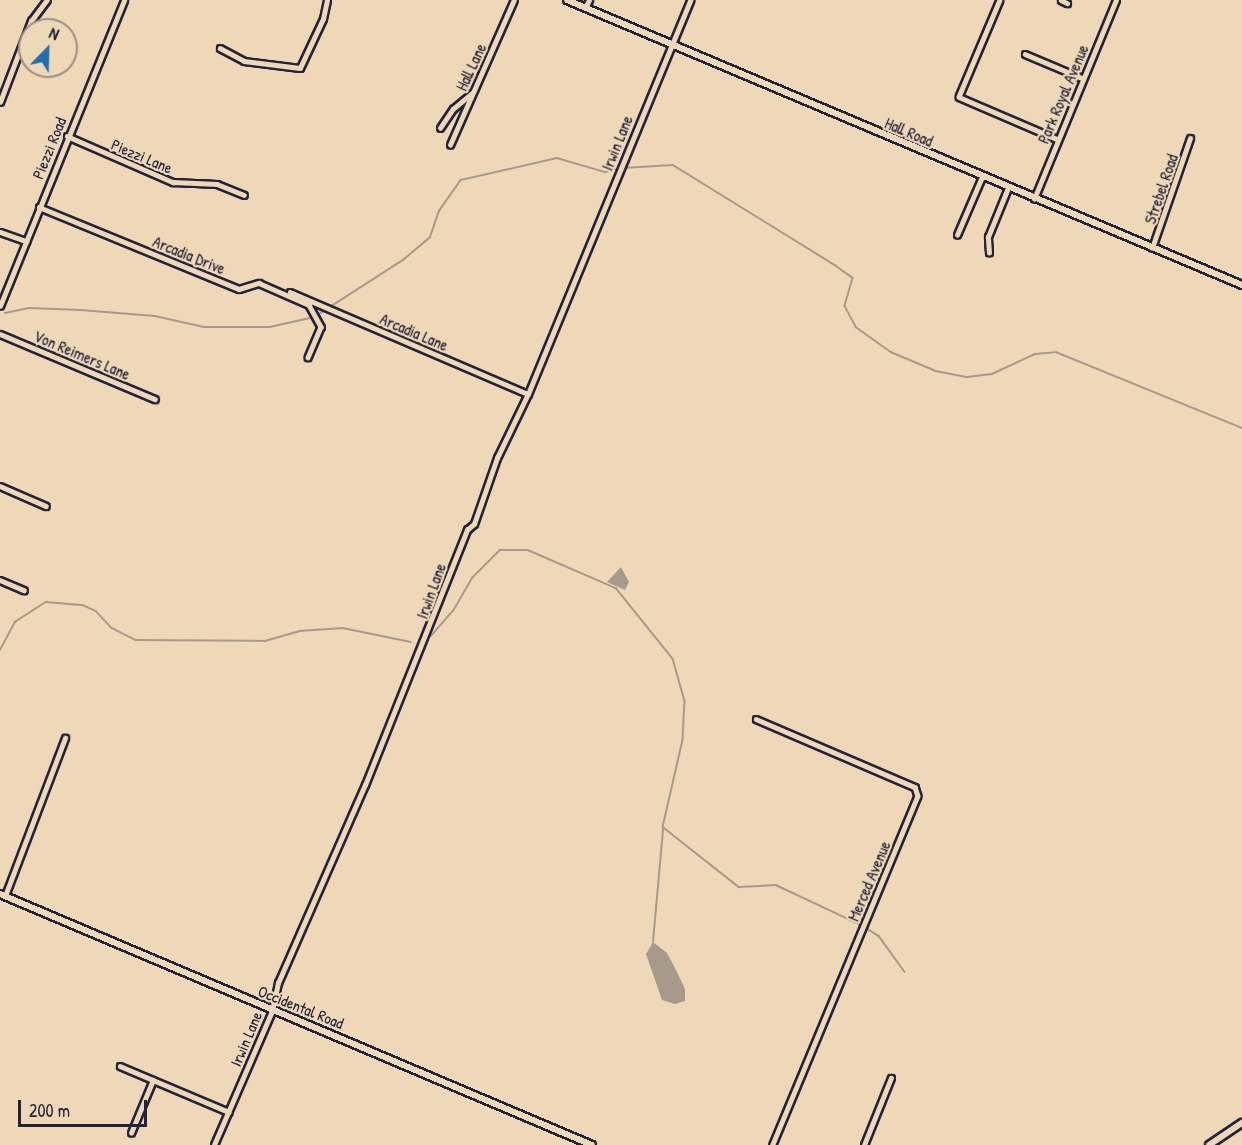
<!DOCTYPE html>
<html>
<head>
<meta charset="utf-8">
<style>
  body { margin:0 }
  #map { position:relative; width:1242px; height:1145px; overflow:hidden; background:#eed8b7; font-family:"Patrick Hand",sans-serif }
  div>[style] { position:absolute }
  [style*='--x'] { left:calc(var(--x)*1px); top:calc(var(--y)*1px); width:calc(var(--w)*1px); rotate:calc(var(--a)*1deg) }
  .water>* { inset:0; background:#a8998d }
  .stream>* { height:1.5px; margin:-0.75px; padding:0 0.75px; transform-origin:0.75px; border-radius:0.75px; background:#a8998d }
  .roads { filter:drop-shadow(2px 0 #22223b) drop-shadow(-2px 0 #22223b) drop-shadow(0 2px #22223b) drop-shadow(0 -2px #22223b) }
  .street>* { height:4.5px; margin:-2.25px; padding:0 2.25px; transform-origin:2.25px; border-radius:2.25px; background:#eed8b7 }
  .secondary>* { height:6px; margin:-3px; padding:0 3px; transform-origin:3px; border-radius:3px; background:#eed8b7 }
  span { translate:-50% -50%; white-space:nowrap; text-align:center; line-height:1.15; -webkit-text-stroke:4.5px #eed8b7; paint-order:stroke }
  .street-label { font-size:16px; color:#22223b }
  .north { position:absolute; left:18px; top:18px; width:60px; height:60px; box-sizing:border-box; background:#eed8b7; border:2px solid #9c8f85; border-radius:50%; rotate:23deg; font-size:16px; font-weight:700; line-height:24px; text-align:center; color:#22223b }
  .north::after { content:''; display:block; margin:auto; width:21px; height:27px; background:#1f6fb2; clip-path:polygon(50% 0,100% 100%,50% 72%,0 100%) }
  .scale { position:absolute; left:18px; top:1100px; width:129px; height:27px; box-sizing:border-box; border:3px solid #22223b; border-top:0; padding-left:8px; font-size:18px; line-height:21px; white-space:nowrap; color:#22223b; -webkit-text-stroke:4px #eed8b7; paint-order:stroke }
</style>
</head>
<body>
<div id="map">
  <div class="water">
    <i style="clip-path:polygon(621px 567px,629px 582px,625px 590px,607px 582px)"></i>
    <i style="clip-path:polygon(653px 942px,667px 953px,676px 970px,685px 989px,685px 1001px,675px 1004px,662px 1000px,646px 954px)"></i>
  </div>
  <div class="stream">
    <i style="--x:623;--y:168;--w:50;--a:-3.4"></i>
    <i style="--x:673;--y:165;--w:190;--a:31.7"></i>
    <i style="--x:835;--y:265;--w:22;--a:36"></i>
    <i style="--x:853;--y:278;--w:29;--a:106"></i>
    <i style="--x:845;--y:306;--w:24;--a:62"></i>
    <i style="--x:856;--y:327;--w:43;--a:35.5"></i>
    <i style="--x:891;--y:352;--w:49;--a:22.9"></i>
    <i style="--x:936;--y:371;--w:32;--a:11"></i>
    <i style="--x:967;--y:377;--w:25;--a:-7"></i>
    <i style="--x:992;--y:374;--w:47;--a:-24.9"></i>
    <i style="--x:1035;--y:354;--w:21;--a:-5"></i>
    <i style="--x:1056;--y:352;--w:201;--a:22.2"></i>
    <i style="--x:330;--y:307;--w:87;--a:-32.8"></i>
    <i style="--x:403;--y:260;--w:35;--a:-40"></i>
    <i style="--x:430;--y:237;--w:28;--a:-71"></i>
    <i style="--x:439;--y:211;--w:38;--a:-55"></i>
    <i style="--x:461;--y:180;--w:98;--a:-12.9"></i>
    <i style="--x:557;--y:158;--w:50;--a:16.3"></i>
    <i style="--x:605;--y:172;--w:13;--a:-13"></i>
    <i style="--x:5;--y:313;--w:24;--a:-12"></i>
    <i style="--x:28;--y:308;--w:53;--a:2.2"></i>
    <i style="--x:81;--y:310;--w:74;--a:4.6"></i>
    <i style="--x:155;--y:316;--w:50;--a:12.7"></i>
    <i style="--x:204;--y:327;--w:66;--a:0"></i>
    <i style="--x:270;--y:327;--w:45;--a:-12.8"></i>
    <i style="--x:318;--y:315;--w:10;--a:-37"></i>
    <i style="--x:431;--y:636;--w:33;--a:-49"></i>
    <i style="--x:453;--y:611;--w:39;--a:-60"></i>
    <i style="--x:473;--y:577;--w:38;--a:-45"></i>
    <i style="--x:500;--y:550;--w:28;--a:0"></i>
    <i style="--x:528;--y:550;--w:96;--a:23.4"></i>
    <i style="--x:616;--y:588;--w:91;--a:51.2"></i>
    <i style="--x:673;--y:659;--w:44;--a:74.1"></i>
    <i style="--x:685;--y:701;--w:39;--a:93"></i>
    <i style="--x:683;--y:740;--w:89;--a:102.9"></i>
    <i style="--x:663;--y:827;--w:97;--a:38.3"></i>
    <i style="--x:739;--y:887;--w:37;--a:-3"></i>
    <i style="--x:776;--y:885;--w:94;--a:25.2"></i>
    <i style="--x:0;--y:650;--w:32;--a:-62"></i>
    <i style="--x:15;--y:622;--w:37;--a:-33"></i>
    <i style="--x:46;--y:602;--w:37;--a:5"></i>
    <i style="--x:83;--y:605;--w:14;--a:25"></i>
    <i style="--x:96;--y:611;--w:23;--a:47"></i>
    <i style="--x:112;--y:628;--w:27;--a:27"></i>
    <i style="--x:136;--y:640;--w:129;--a:0.4"></i>
    <i style="--x:265;--y:641;--w:35;--a:-16"></i>
    <i style="--x:299;--y:631;--w:44;--a:-3.9"></i>
    <i style="--x:343;--y:628;--w:69;--a:11.6"></i>
    <i style="--x:866;--y:928;--w:15;--a:32"></i>
    <i style="--x:879;--y:936;--w:44;--a:54.2"></i>
    <i style="--x:653;--y:942;--w:113;--a:-84.9"></i>
  </div>
  <div class="roads">
    <div class="street">
      <i style="--x:1000;--y:0;--w:105;--a:112.9"></i>
      <i style="--x:959;--y:97;--w:107;--a:23.2"></i>
      <i style="--x:1061;--y:0;--w:7;--a:27"></i>
      <i style="--x:585;--y:8;--w:9;--a:-63"></i>
      <i style="--x:220;--y:48;--w:27;--a:28"></i>
      <i style="--x:244;--y:61;--w:56;--a:7.1"></i>
      <i style="--x:300;--y:68;--w:54;--a:-64.9"></i>
      <i style="--x:323;--y:19;--w:19;--a:-78"></i>
      <i style="--x:1025;--y:54;--w:62;--a:22.8"></i>
      <i style="--x:0;--y:102;--w:87;--a:-69.1"></i>
      <i style="--x:31;--y:21;--w:26;--a:-53"></i>
      <i style="--x:440;--y:128;--w:23;--a:-56"></i>
      <i style="--x:453;--y:109;--w:25;--a:-40"></i>
      <i style="--x:67;--y:136;--w:116;--a:23.5"></i>
      <i style="--x:173;--y:182;--w:44;--a:2.6"></i>
      <i style="--x:217;--y:184;--w:29;--a:22"></i>
      <i style="--x:450;--y:145;--w:158;--a:-66.2"></i>
      <i style="--x:1034;--y:199;--w:215;--a:-67.6"></i>
      <i style="--x:39;--y:207;--w:216;--a:22.3"></i>
      <i style="--x:239;--y:289;--w:21;--a:-17"></i>
      <i style="--x:259;--y:283;--w:55;--a:23.7"></i>
      <i style="--x:309;--y:305;--w:25;--a:61"></i>
      <i style="--x:321;--y:327;--w:33;--a:113"></i>
      <i style="--x:0;--y:232;--w:28;--a:19"></i>
      <i style="--x:957;--y:235;--w:63;--a:-66.7"></i>
      <i style="--x:1152;--y:248;--w:116;--a:-70.9"></i>
      <i style="--x:989;--y:253;--w:16;--a:-94"></i>
      <i style="--x:988;--y:237;--w:53;--a:-67.8"></i>
      <i style="--x:290;--y:292;--w:259;--a:23.2"></i>
      <i style="--x:0;--y:306;--w:330;--a:-67.9"></i>
      <i style="--x:0;--y:334;--w:168;--a:22.8"></i>
      <i style="--x:0;--y:486;--w:50;--a:23.5"></i>
      <i style="--x:0;--y:580;--w:26;--a:23"></i>
      <i style="--x:756;--y:719;--w:173;--a:23.2"></i>
      <i style="--x:915;--y:787;--w:9;--a:72"></i>
      <i style="--x:918;--y:796;--w:378;--a:112.6"></i>
      <i style="--x:5;--y:896;--w:169;--a:-69.2"></i>
      <i style="--x:120;--y:1066;--w:118;--a:22.9"></i>
      <i style="--x:131;--y:1133;--w:57;--a:-67.5"></i>
      <i style="--x:214;--y:1145;--w:146;--a:-66.6"></i>
      <i style="--x:272;--y:1011;--w:29;--a:-78"></i>
      <i style="--x:278;--y:983;--w:216;--a:-66.3"></i>
      <i style="--x:365;--y:785;--w:275;--a:-68.2"></i>
      <i style="--x:467;--y:530;--w:9;--a:-41"></i>
      <i style="--x:474;--y:524;--w:70;--a:-70.8"></i>
      <i style="--x:497;--y:458;--w:71;--a:-64.2"></i>
      <i style="--x:528;--y:394;--w:426;--a:-67.6"></i>
      <i style="--x:864;--y:1145;--w:72;--a:-68.1"></i>
    </div>
    <div class="secondary">
      <i style="--x:567;--y:0;--w:733;--a:22.89"></i>
      <i style="--x:0;--y:894;--w:643;--a:22.98"></i>
      <i style="--x:1209;--y:1145;--w:40;--a:-34"></i>
    </div>
  </div>
  <div class="street-label">
    <span style="left:471px;top:67px;rotate:-65deg">Hall Lane</span>
    <span style="left:1063px;top:94px;rotate:-67deg">Park Royal Avenue</span>
    <span style="left:909px;top:132px;rotate:23deg">Hall Road</span>
    <span style="left:617px;top:143px;rotate:-68deg">Irwin Lane</span>
    <span style="left:49px;top:148px;rotate:-68deg">Piezzi Road</span>
    <span style="left:142px;top:156px;rotate:23deg">Piezzi Lane</span>
    <span style="left:1161px;top:189px;rotate:-71deg">Strebel Road</span>
    <span style="left:189px;top:255px;rotate:22deg">Arcadia Drive</span>
    <span style="left:414px;top:332px;rotate:23deg">Arcadia Lane</span>
    <span style="left:82px;top:355px;rotate:23deg">Von Reimers Lane</span>
    <span style="left:431px;top:591px;rotate:-70deg">Irwin Lane</span>
    <span style="left:869px;top:881px;rotate:-67deg">Merced Avenue</span>
    <span style="left:301px;top:1007px;rotate:22deg">Occidental Road</span>
    <span style="left:246px;top:1039px;rotate:-67deg">Irwin Lane</span>
  </div>
  <div class="north">N</div>
  <div class="scale">200 m</div>
</div>
</body>
</html>
